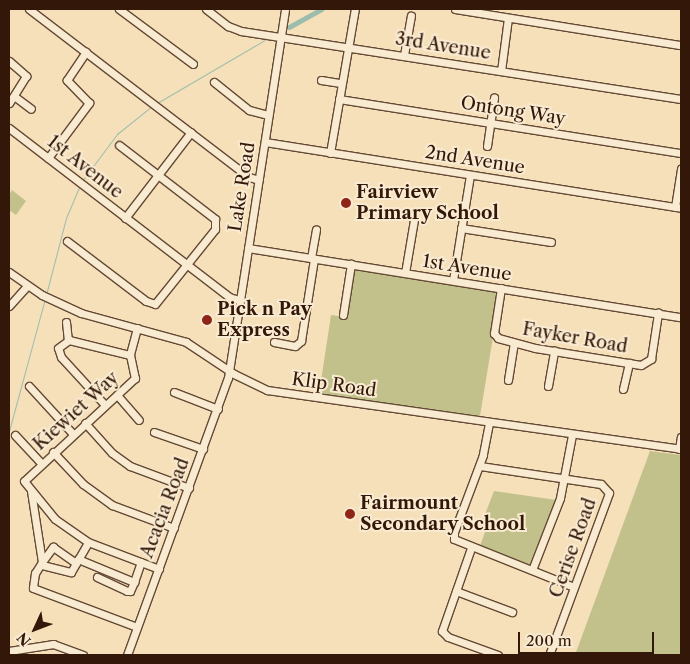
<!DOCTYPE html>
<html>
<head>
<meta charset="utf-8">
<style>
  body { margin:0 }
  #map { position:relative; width:690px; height:664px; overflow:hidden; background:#f6e0ba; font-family:"Libre Caslon Text",serif }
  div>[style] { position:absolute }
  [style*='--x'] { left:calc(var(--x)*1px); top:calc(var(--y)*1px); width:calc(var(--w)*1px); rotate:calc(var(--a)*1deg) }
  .green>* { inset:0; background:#c2c18b }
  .stream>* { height:1px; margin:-0.5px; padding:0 0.5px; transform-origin:0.5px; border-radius:0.5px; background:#9dbdac }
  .canal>* { height:5px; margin:-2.5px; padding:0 2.5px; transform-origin:2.5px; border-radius:2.5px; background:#9dbdac }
  .roads { filter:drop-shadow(1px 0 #644934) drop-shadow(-1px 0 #644934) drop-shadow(0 1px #644934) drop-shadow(0 -1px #644934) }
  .minor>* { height:7px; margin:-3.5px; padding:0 3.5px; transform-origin:3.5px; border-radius:3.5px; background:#f9ebd2 }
  .dots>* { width:14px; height:14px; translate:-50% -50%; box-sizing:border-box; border:2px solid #f9ebd2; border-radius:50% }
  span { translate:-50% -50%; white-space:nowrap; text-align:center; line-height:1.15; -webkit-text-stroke:4px #f9ebd2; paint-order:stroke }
  .street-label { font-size:18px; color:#331708 }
  .poi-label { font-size:18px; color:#331708; font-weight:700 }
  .left { translate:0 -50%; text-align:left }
  .frame { position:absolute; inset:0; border:10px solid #331708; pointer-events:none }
  .north { position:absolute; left:10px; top:604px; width:50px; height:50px; -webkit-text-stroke:4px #f9ebd2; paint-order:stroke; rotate:227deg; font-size:14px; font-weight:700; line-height:20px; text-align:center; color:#331708 }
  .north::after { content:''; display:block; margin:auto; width:18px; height:22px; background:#331708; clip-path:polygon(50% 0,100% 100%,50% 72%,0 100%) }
  .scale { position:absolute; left:518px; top:632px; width:136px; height:22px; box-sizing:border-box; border:2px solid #331708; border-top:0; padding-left:6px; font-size:15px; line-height:18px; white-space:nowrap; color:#331708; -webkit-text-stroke:4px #f9ebd2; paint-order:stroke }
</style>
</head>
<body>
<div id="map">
  <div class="green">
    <i style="clip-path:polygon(12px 190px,26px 201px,16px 215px,9px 210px,9px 195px)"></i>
    <i style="clip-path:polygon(353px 270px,496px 291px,493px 337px,480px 416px,319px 394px,331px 315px,346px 317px)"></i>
    <i style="clip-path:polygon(650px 451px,681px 455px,681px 655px,575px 655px)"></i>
    <i style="clip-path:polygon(494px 491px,556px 500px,529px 566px,479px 549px,485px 532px,479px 530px)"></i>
  </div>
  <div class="stream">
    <i style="--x:157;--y:103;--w:125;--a:-30.3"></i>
    <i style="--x:82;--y:181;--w:59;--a:-53.3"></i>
    <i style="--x:117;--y:134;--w:45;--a:-38.7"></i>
    <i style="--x:47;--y:291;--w:75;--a:-75.4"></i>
    <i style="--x:66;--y:218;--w:34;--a:-67"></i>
    <i style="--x:9;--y:431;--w:134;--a:-74.8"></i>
  </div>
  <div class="canal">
    <i style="--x:289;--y:27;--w:37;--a:-29"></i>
  </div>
  <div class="roads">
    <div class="minor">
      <i style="--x:29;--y:9;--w:277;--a:37.4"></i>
      <i style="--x:249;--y:177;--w:10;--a:17"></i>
      <i style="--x:119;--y:9;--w:92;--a:36.6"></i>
      <i style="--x:206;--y:9;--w:28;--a:38"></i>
      <i style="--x:228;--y:26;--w:14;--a:21"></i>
      <i style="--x:241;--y:31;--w:445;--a:8.8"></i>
      <i style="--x:455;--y:9;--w:229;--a:9.1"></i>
      <i style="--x:404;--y:55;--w:40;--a:-80"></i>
      <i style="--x:9;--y:61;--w:23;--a:41"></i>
      <i style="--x:26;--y:76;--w:32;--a:122"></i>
      <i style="--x:501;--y:71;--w:53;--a:-82.5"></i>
      <i style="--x:321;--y:80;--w:20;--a:9"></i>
      <i style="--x:214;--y:82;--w:45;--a:38.7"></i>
      <i style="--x:249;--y:110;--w:20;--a:15"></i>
      <i style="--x:14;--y:96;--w:21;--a:37"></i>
      <i style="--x:339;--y:99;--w:346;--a:9"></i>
      <i style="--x:9;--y:128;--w:277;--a:37.5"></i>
      <i style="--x:229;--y:297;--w:10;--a:17"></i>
      <i style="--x:265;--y:142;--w:421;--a:9"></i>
      <i style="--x:487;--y:146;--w:49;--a:-81.7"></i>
      <i style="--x:330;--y:153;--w:146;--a:-80.2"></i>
      <i style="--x:48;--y:158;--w:69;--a:-53.3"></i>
      <i style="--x:89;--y:103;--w:32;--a:-134"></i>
      <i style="--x:67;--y:80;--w:34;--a:-56"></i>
      <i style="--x:675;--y:207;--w:39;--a:-81"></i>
      <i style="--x:125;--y:218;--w:108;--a:-52.5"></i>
      <i style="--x:461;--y:228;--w:91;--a:8.8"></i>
      <i style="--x:67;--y:241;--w:99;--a:37.2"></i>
      <i style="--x:146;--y:301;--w:9;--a:18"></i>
      <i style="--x:155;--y:304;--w:96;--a:-51.3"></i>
      <i style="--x:215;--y:229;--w:10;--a:-90"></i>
      <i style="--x:215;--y:219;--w:121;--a:-142.4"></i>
      <i style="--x:248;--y:248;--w:438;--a:9.1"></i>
      <i style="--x:311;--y:258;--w:29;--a:-80"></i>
      <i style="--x:9;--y:272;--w:40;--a:34.9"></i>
      <i style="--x:42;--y:295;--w:43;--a:24.8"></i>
      <i style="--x:81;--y:313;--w:109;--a:15.4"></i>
      <i style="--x:186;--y:342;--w:58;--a:33.7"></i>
      <i style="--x:234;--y:374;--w:37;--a:26"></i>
      <i style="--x:267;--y:390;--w:418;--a:8.1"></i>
      <i style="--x:405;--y:273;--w:54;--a:-80.4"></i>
      <i style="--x:453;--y:280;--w:106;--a:-80.8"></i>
      <i style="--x:501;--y:288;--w:46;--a:98.8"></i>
      <i style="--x:494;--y:333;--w:6;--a:51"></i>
      <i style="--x:498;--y:338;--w:38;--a:15"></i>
      <i style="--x:535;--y:348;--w:107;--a:9.1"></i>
      <i style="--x:641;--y:365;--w:12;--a:-31"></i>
      <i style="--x:651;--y:359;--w:47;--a:-81.3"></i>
      <i style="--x:9;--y:306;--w:27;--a:-48"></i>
      <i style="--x:343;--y:315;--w:52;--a:-81.1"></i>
      <i style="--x:66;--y:322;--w:18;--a:84"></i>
      <i style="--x:137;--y:328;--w:28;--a:105"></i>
      <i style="--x:130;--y:355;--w:24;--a:78"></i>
      <i style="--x:135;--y:378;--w:151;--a:137.1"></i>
      <i style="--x:24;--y:481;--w:49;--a:50.8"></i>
      <i style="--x:55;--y:519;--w:40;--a:34.9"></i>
      <i style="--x:88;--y:542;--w:76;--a:20.8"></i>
      <i style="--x:274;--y:342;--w:21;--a:11"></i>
      <i style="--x:295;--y:346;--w:8;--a:-40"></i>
      <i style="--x:301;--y:341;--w:83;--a:-81"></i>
      <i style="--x:508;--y:380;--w:37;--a:-81"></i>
      <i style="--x:29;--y:386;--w:65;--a:47.5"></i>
      <i style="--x:548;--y:386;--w:36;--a:-80"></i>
      <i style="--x:623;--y:389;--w:27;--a:-77"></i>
      <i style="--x:174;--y:392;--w:47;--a:21.1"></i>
      <i style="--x:117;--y:395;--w:33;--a:49"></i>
      <i style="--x:105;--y:405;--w:65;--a:-132.5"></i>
      <i style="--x:61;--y:357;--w:9;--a:-108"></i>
      <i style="--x:58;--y:348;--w:14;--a:-36"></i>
      <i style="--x:69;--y:340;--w:63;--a:13.8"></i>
      <i style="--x:85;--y:423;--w:40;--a:48"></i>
      <i style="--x:112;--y:453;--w:22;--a:36"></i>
      <i style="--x:130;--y:466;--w:63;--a:20.4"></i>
      <i style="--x:489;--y:423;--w:33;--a:101"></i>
      <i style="--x:483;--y:455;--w:82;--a:110.6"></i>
      <i style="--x:454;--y:532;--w:7;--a:90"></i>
      <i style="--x:454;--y:539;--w:129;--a:21.8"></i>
      <i style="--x:154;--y:432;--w:52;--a:19.1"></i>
      <i style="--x:15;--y:435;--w:38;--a:47"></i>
      <i style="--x:679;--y:449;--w:12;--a:-81"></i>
      <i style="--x:53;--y:452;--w:44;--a:46.8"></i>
      <i style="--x:83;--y:484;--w:36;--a:36"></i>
      <i style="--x:112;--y:505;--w:66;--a:20.4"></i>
      <i style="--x:480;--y:466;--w:122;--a:8.5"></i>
      <i style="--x:601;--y:484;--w:12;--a:48"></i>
      <i style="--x:609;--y:493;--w:173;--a:110.3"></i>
      <i style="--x:31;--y:491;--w:72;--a:81.2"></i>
      <i style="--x:42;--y:562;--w:13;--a:122"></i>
      <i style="--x:35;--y:573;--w:15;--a:98"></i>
      <i style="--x:33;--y:588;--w:111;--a:20.6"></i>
      <i style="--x:471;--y:548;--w:88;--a:109.3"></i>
      <i style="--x:442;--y:631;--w:8;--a:45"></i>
      <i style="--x:448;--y:637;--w:53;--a:19.8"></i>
      <i style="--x:78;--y:559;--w:61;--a:22.3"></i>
      <i style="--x:134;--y:582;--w:21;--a:-71"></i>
      <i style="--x:42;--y:562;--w:19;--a:-54"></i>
      <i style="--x:53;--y:547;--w:28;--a:35"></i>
      <i style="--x:42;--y:565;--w:30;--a:14"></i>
      <i style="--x:71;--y:572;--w:34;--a:-60"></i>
      <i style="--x:532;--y:570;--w:77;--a:-68.7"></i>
      <i style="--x:560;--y:498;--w:64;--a:-79.2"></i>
      <i style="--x:97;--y:577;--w:33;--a:25"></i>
      <i style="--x:127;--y:591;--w:3;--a:0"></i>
      <i style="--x:130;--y:591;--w:10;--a:-66"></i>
      <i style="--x:456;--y:591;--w:60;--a:20.6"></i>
      <i style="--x:9;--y:651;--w:45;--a:-9"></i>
      <i style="--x:53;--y:644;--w:32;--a:20"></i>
      <i style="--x:127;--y:655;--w:295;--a:-70"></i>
      <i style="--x:228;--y:378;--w:373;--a:-81.2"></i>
    </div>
  </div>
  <div class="dots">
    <i style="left:346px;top:203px;background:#8f2418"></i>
    <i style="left:207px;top:320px;background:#8f2418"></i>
    <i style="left:350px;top:514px;background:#8f2418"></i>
  </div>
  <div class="street-label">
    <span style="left:443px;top:46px;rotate:9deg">3rd Avenue</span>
    <span style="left:513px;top:111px;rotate:9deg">Ontong Way</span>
    <span style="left:475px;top:160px;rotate:9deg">2nd Avenue</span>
    <span style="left:85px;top:167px;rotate:38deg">1st Avenue</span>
    <span style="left:242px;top:187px;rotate:-81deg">Lake Road</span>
    <span style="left:467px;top:268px;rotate:9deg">1st Avenue</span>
    <span style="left:575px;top:338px;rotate:10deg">Fayker Road</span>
    <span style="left:334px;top:385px;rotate:8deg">Klip Road</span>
    <span style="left:76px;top:411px;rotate:-42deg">Kiewiet Way</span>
    <span style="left:165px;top:508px;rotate:-69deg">Acacia Road</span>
    <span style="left:573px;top:548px;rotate:-70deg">Cerise Road</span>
  </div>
  <div class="poi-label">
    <span class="left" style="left:356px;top:203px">Fairview<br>Primary School</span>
    <span class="left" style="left:217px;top:320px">Pick n Pay<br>Express</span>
    <span class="left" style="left:360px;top:514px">Fairmount<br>Secondary School</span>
  </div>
  <div class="frame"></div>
  <div class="north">N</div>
  <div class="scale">200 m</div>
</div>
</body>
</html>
